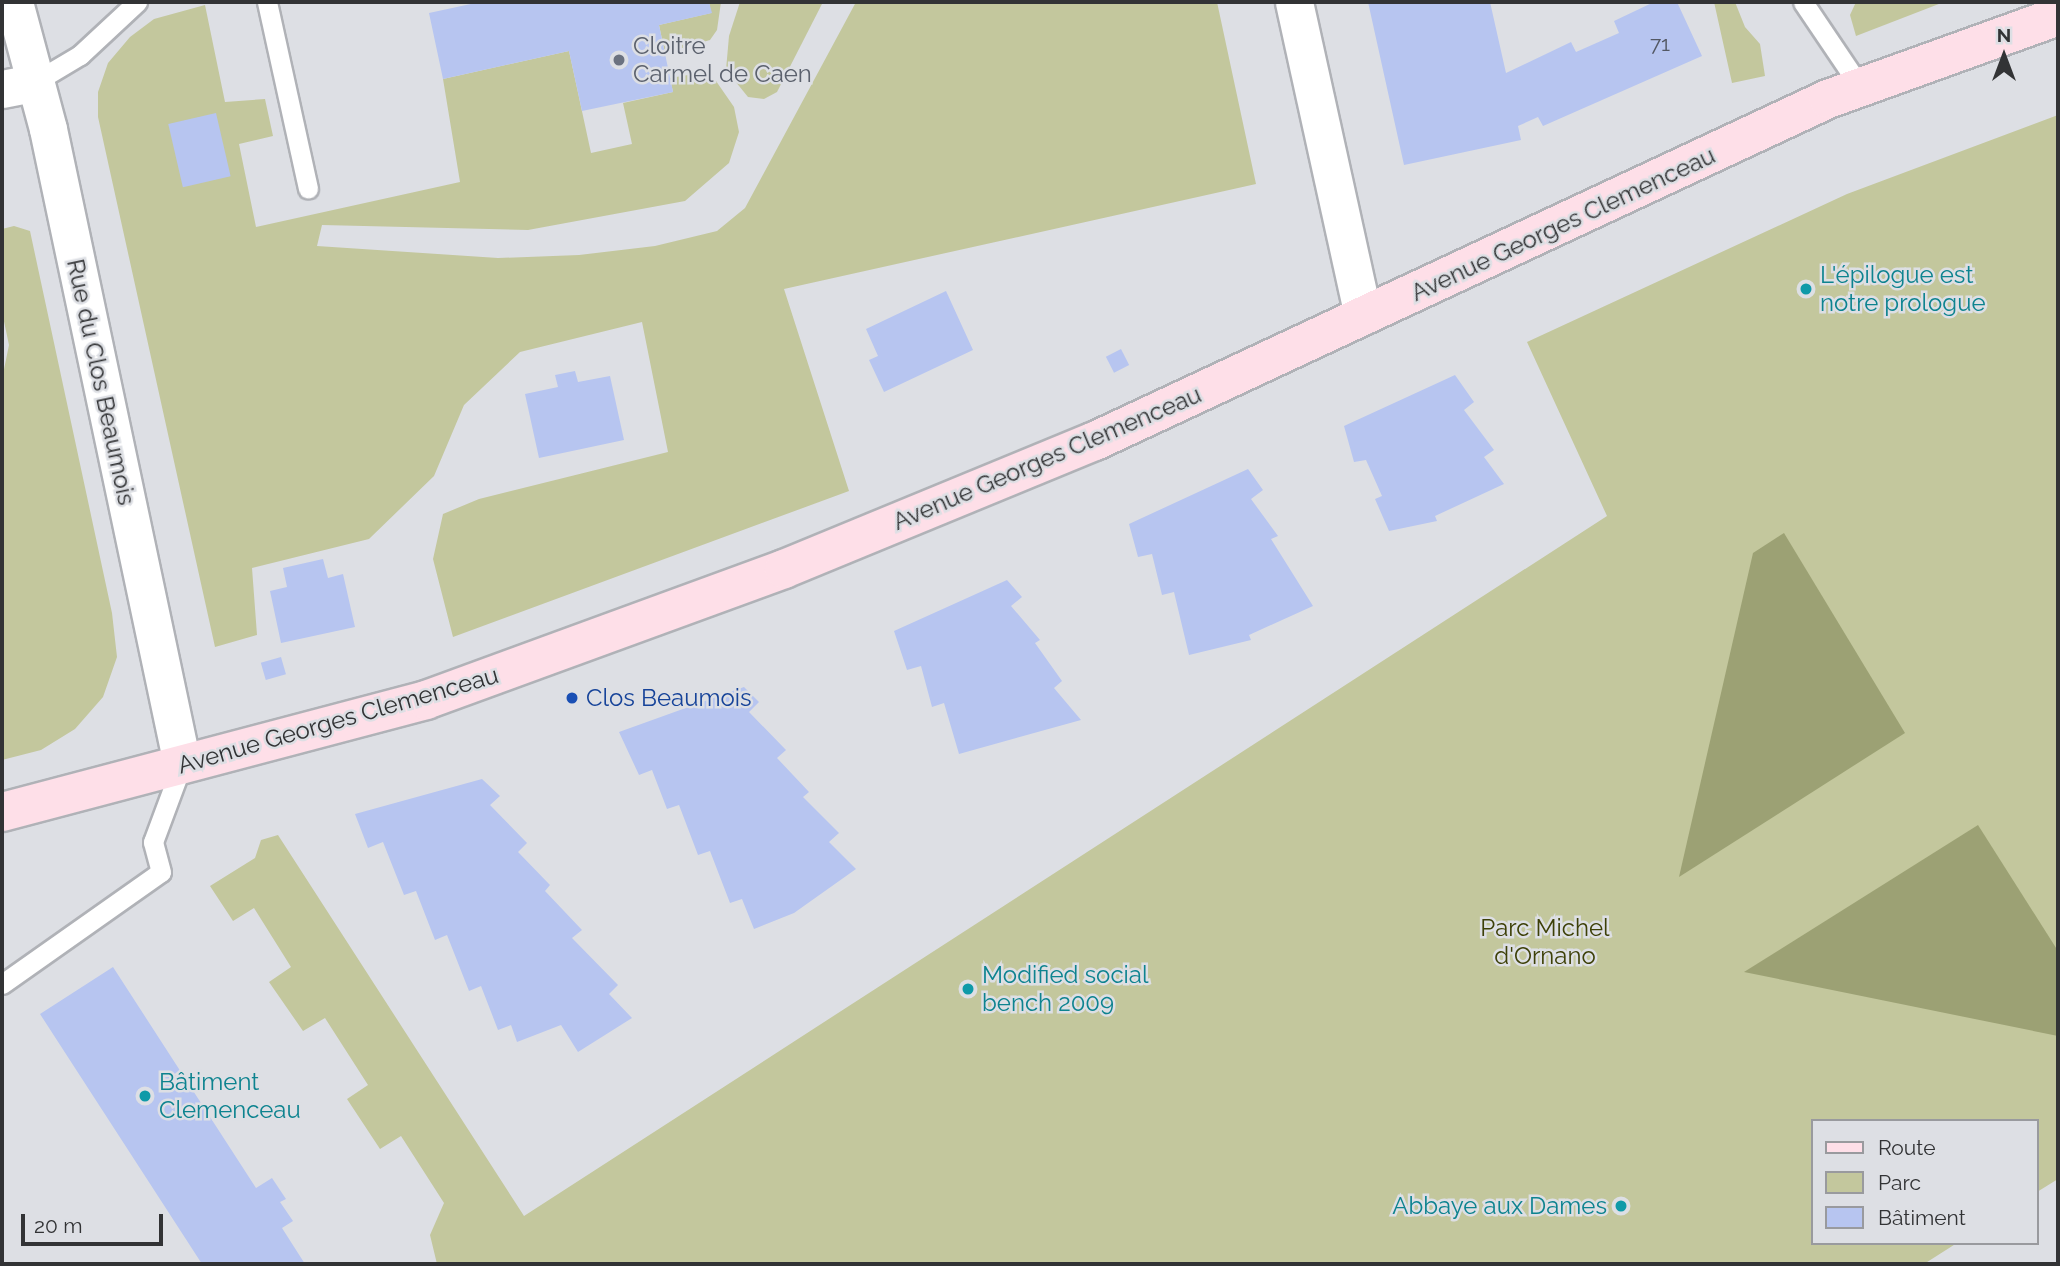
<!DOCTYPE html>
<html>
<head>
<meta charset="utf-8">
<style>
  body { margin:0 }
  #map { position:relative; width:2060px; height:1266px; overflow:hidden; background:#dddfe4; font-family:Raleway,sans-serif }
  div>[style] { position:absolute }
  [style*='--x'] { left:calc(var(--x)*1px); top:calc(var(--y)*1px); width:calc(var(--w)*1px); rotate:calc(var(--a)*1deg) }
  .green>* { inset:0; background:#c3c79d }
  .forest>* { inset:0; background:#9ca174 }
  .building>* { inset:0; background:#b7c5f0; transform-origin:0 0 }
  .roads { filter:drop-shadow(2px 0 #b0b2b7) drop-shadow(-2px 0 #b0b2b7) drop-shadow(0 2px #b0b2b7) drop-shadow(0 -2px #b0b2b7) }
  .service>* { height:19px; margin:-9.5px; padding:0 9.5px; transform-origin:9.5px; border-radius:9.5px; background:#fff }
  .minor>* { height:37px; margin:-18.5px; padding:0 18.5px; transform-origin:18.5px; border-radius:18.5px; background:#fff }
  .secondary>* { height:38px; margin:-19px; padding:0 19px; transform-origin:19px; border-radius:19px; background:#fedfe8 }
  .dots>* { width:19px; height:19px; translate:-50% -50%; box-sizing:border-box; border:4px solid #dddfe4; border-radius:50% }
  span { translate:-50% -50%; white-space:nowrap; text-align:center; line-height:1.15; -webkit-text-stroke:5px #dddfe4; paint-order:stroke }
  .number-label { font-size:21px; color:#535864 }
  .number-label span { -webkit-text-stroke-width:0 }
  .worship-label { font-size:24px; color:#5b616d }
  .left { translate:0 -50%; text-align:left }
  .street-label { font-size:24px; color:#323335 }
  .culture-label { font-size:24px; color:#0d838f }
  .right { translate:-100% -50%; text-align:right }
  .transit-label { font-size:24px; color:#164399 }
  .park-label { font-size:24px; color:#3d4007 }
  .frame { position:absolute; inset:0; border:4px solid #323335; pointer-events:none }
  .legend { position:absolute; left:1811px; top:1119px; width:228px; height:126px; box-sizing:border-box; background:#dddfe4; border:2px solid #999a9e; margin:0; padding:9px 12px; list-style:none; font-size:21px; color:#323335 }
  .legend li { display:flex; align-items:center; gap:14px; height:35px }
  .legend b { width:35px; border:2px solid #999a9e }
  .north { position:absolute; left:1969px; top:21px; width:70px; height:70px; -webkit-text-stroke:5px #dddfe4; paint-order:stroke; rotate:0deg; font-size:19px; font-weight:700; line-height:28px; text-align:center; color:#323335 }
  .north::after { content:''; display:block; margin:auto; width:24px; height:32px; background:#323335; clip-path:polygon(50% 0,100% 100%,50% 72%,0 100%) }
  .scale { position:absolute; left:21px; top:1214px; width:142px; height:32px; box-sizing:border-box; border:4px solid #323335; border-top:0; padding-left:9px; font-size:21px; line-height:24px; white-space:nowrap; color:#323335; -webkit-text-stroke:5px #dddfe4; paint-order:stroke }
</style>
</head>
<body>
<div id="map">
  <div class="green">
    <i style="clip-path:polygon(709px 2px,721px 2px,717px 30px,710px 40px,665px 53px,659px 25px,711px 13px)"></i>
    <i style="clip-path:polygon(740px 2px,823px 2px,777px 92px,764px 99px,748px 97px,726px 70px,729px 36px)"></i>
    <i style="clip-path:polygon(856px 2px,1217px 2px,1256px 184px,784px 289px,849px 491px,453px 637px,433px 559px,443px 514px,479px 499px,668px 452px,642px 322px,520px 352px,464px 405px,434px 476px,369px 539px,252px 568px,257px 635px,215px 647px,98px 117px,98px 92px,108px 63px,130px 37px,154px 19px,205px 5px,225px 102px,265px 99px,273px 136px,239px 144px,256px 227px,460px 182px,443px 79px,569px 51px,591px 153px,632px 144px,623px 103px,673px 92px,670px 78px,694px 74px,716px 81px,734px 107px,739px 132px,729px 163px,685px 201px,528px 230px,322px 225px,317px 246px,498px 258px,579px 255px,655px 246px,717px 231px,745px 208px)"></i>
    <i style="clip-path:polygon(1714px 2px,1735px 2px,1745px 27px,1760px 44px,1765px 76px,1732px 83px)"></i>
    <i style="clip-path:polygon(1856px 2px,1944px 2px,1856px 36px,1850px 15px)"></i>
    <i style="clip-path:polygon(2058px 115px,2058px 1179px,2037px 1192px,2037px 1121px,1813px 1121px,1813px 1243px,1957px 1243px,1924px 1264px,437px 1264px,430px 1235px,444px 1203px,401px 1136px,380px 1149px,347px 1099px,368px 1085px,325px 1018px,303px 1031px,269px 982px,291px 967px,254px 908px,233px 921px,210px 886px,255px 858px,261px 840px,278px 835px,524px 1216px,1607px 516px,1527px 342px,1847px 194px)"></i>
    <i style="clip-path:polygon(14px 226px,30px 231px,112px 613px,117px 657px,103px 697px,75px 729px,41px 750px,2px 760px,2px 379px,9px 345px,2px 312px,2px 229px)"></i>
  </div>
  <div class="forest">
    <i style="clip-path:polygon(1784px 533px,1905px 733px,1679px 877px,1753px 553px)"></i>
    <i style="clip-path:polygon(1978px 825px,2058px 951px,2058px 1036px,1744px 972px)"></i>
  </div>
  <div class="building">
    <i style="clip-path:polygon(480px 2px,709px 2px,712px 13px,659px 25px,673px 92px,582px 111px,569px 51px,443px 79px,429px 13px)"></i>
    <i style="clip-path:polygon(1368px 2px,1490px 2px,1506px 73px,1571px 42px,1576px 52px,1619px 33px,1614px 21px,1654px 2px,1677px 2px,1702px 56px,1543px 126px,1538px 117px,1518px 126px,1521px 140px,1404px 165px)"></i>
    <i style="left:216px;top:113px;width:65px;height:49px;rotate:77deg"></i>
    <i style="clip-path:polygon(946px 291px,973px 350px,884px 392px,869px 360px,878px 356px,866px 329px)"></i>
    <i style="left:1121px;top:349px;width:18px;height:17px;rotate:63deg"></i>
    <i style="clip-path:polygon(575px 371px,578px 382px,610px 376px,624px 440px,539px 458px,525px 394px,558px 387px,555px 375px)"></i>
    <i style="clip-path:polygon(1455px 375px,1474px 402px,1464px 410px,1494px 450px,1484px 457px,1504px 484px,1435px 516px,1437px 521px,1389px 531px,1375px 499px,1382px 496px,1366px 460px,1354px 462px,1344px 426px)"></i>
    <i style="clip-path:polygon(1248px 469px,1263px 490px,1251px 499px,1278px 536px,1271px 539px,1313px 606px,1249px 635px,1251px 640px,1189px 655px,1174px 592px,1162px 595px,1152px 554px,1138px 557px,1129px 524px)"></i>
    <i style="clip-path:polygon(323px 559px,328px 578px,343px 574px,355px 627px,281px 643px,270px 591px,287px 587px,283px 568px)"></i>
    <i style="clip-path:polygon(1007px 580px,1022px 597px,1011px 606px,1040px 640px,1035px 643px,1062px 681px,1054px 688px,1081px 720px,959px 754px,944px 703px,932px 707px,921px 666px,907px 670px,894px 631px)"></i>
    <i style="left:281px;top:657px;width:18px;height:21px;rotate:74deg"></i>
    <i style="clip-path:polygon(744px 687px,759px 702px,749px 712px,786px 750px,777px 758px,809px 792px,803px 797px,839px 833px,829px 842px,856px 869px,794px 913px,754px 929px,742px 899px,730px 903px,710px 851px,698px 855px,679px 805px,667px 809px,652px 770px,639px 775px,619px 732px)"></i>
    <i style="clip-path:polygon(482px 779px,500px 796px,490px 805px,527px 843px,518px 852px,550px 885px,545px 891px,582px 930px,572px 938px,618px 985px,609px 994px,632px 1018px,578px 1052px,561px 1025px,517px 1042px,511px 1025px,498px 1030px,481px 986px,469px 991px,447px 935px,435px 940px,416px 891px,404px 895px,383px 842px,368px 848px,355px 814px)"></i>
    <i style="clip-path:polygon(113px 967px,256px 1188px,272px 1178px,286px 1199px,280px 1202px,293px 1221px,282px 1228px,305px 1264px,202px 1264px,40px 1014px)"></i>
  </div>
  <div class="roads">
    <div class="service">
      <i style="--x:267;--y:2;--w:191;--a:77.6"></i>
      <i style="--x:1803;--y:2;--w:100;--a:56"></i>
      <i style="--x:33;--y:83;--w:55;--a:-30.8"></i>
      <i style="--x:80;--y:55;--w:78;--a:-42.9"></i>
      <i style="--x:2;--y:984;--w:194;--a:-35.2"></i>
      <i style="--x:161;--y:872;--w:31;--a:-105"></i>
      <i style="--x:153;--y:842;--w:83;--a:-69.6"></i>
    </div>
    <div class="minor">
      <i style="--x:14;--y:2;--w:131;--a:75"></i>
      <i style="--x:48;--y:129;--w:649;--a:78.08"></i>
      <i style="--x:1294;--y:2;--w:321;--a:77.6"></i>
      <i style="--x:2;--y:89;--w:32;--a:-11"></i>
    </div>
    <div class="secondary">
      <i style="--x:2;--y:812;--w:439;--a:-14.8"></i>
      <i style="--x:426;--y:700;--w:381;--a:-20.1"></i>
      <i style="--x:784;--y:569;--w:336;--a:-22.4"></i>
      <i style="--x:1095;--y:441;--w:809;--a:-25.01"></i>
      <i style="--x:1828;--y:99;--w:245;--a:-19.8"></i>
    </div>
  </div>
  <div class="dots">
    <i style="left:619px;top:60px;background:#6b7280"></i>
    <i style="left:1806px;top:289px;background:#0f9aa8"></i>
    <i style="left:572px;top:698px;background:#1a4fb4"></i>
    <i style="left:968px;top:989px;background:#0f9aa8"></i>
    <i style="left:145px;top:1096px;background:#0f9aa8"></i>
    <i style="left:1621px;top:1206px;background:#0f9aa8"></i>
  </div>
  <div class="number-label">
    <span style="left:1660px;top:44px">71</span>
  </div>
  <div class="worship-label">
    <span class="left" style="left:633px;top:60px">Cloitre<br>Carmel de Caen</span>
  </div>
  <div class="street-label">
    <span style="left:1563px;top:224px;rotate:-25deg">Avenue Georges Clemenceau</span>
    <span style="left:101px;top:382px;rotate:78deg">Rue du Clos Beaumois</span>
    <span style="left:1047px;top:458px;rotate:-23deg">Avenue Georges Clemenceau</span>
    <span style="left:338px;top:720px;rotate:-16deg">Avenue Georges Clemenceau</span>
  </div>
  <div class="culture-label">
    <span class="left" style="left:1820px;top:289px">L'épilogue est<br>notre prologue</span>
    <span class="left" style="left:982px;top:989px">Modified social<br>bench 2009</span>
    <span class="left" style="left:159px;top:1096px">Bâtiment<br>Clemenceau</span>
    <span class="right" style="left:1607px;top:1206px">Abbaye aux Dames</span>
  </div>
  <div class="transit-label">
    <span class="left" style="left:586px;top:698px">Clos Beaumois</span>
  </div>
  <div class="park-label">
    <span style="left:1545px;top:942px">Parc Michel<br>d'Ornano</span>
  </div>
  <div class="frame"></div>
  <ul class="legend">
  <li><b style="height:9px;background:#fedfe8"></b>Route</li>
  <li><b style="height:19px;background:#c3c79d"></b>Parc</li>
  <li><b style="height:19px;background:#b7c5f0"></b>Bâtiment</li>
  </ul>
  <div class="north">N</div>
  <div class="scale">20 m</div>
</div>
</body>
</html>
